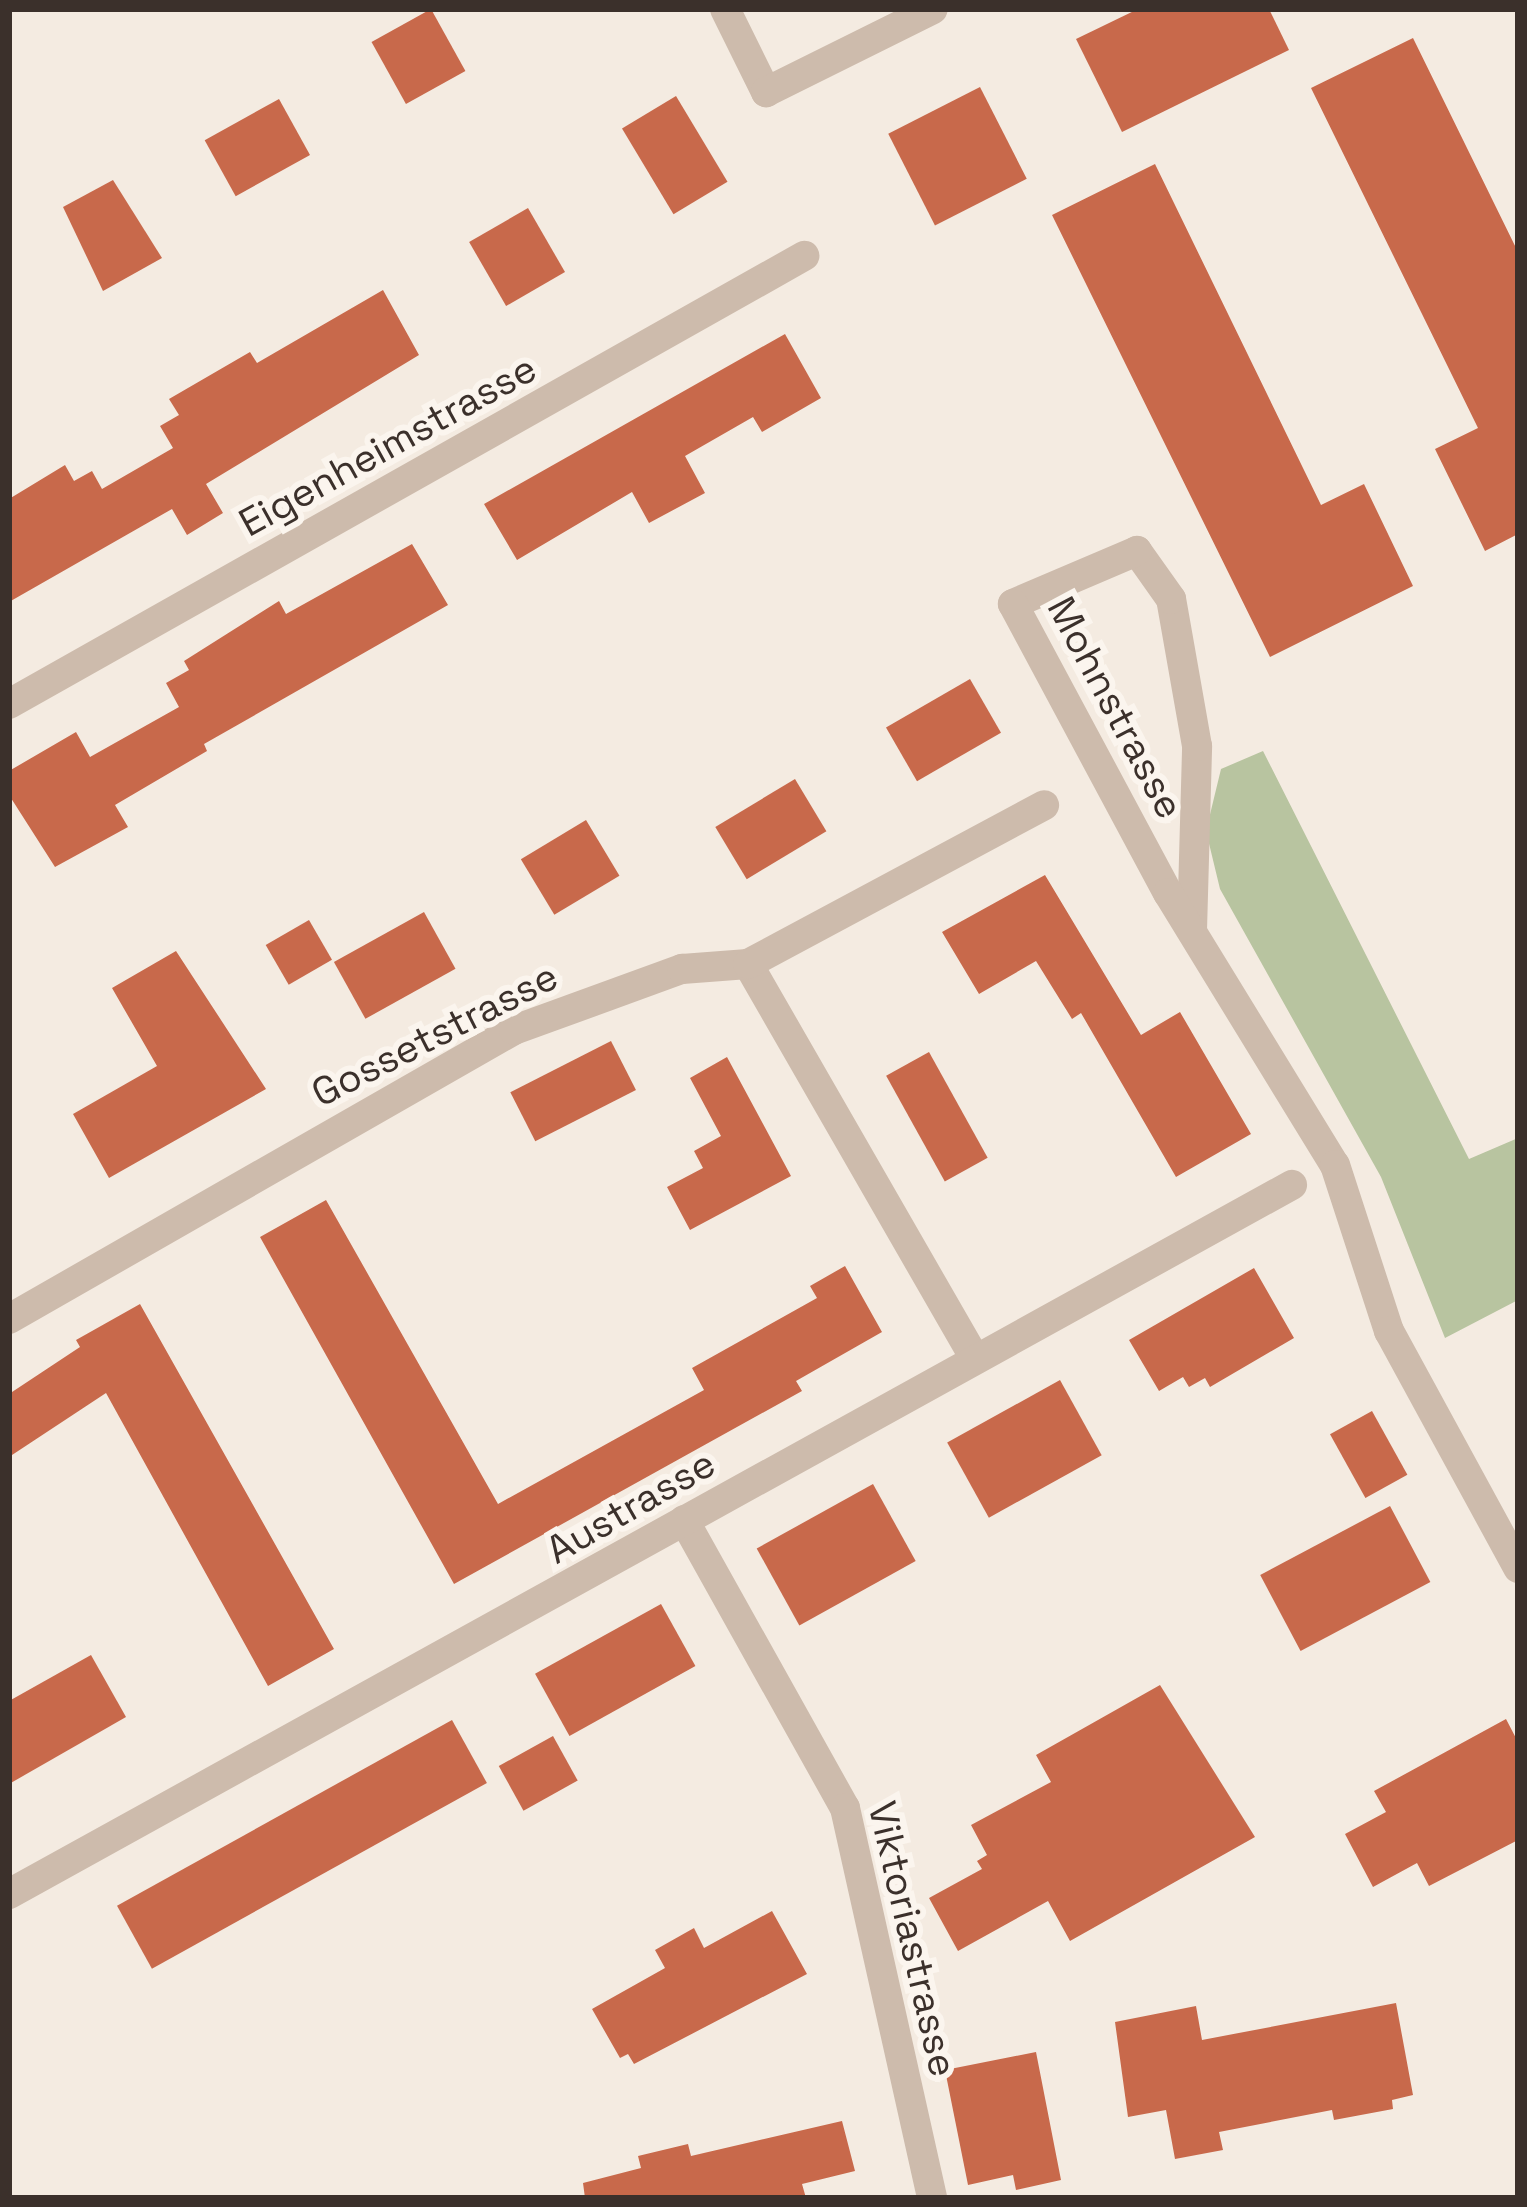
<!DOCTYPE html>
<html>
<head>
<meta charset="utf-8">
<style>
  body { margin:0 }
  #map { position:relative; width:1527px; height:2207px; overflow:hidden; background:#f4ebe1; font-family:"Space Grotesk",sans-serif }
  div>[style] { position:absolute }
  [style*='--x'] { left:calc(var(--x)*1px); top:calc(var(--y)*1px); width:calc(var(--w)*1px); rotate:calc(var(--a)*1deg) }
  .green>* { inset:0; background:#b8c4a0 }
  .building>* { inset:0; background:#c8694b; transform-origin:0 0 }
  .street>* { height:30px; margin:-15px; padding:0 15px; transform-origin:15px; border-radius:15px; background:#cdbbac }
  span { translate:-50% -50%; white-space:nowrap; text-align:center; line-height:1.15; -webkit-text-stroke:12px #fbf5ee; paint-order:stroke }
  .street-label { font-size:39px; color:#3b302b }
  .frame { position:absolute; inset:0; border:12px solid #3b302b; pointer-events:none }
</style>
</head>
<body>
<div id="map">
  <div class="green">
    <i style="clip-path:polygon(1263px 751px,1469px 1159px,1518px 1138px,1518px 1300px,1445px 1338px,1381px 1177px,1220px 889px,1206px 831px,1221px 769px)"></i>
  </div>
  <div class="building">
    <i style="left:431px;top:9px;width:71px;height:68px;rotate:61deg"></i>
    <i style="clip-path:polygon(1138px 9px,1269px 9px,1289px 50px,1122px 132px,1076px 39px)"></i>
    <i style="clip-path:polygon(1413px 38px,1518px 252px,1518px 534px,1485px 551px,1435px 449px,1478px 428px,1311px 88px)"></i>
    <i style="left:980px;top:87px;width:103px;height:103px;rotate:63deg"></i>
    <i style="left:676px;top:96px;width:100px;height:63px;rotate:59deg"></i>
    <i style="left:279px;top:99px;width:64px;height:85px;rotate:61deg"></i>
    <i style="clip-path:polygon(1155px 164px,1321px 505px,1364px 484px,1413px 586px,1270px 657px,1052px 215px)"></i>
    <i style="clip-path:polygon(113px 180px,162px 258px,103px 291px,63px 207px)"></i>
    <i style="left:528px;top:208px;width:74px;height:68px;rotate:60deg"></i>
    <i style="clip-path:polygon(383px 290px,419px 355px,206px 484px,223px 513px,187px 535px,172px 509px,9px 602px,9px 499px,65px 465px,74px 481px,92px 471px,102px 489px,173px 448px,160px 426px,179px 415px,169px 399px,250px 352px,257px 363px)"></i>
    <i style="clip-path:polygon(785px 334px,821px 398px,762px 432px,753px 417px,685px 456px,705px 493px,649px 523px,632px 492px,517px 560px,484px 504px)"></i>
    <i style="clip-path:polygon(412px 544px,448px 605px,204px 744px,207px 751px,115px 805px,128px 827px,55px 867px,9px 795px,9px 771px,76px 732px,90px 757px,179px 707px,166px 683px,189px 670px,184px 661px,279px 601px,286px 614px)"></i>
    <i style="left:970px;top:679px;width:62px;height:97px;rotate:60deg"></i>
    <i style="left:795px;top:779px;width:61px;height:93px;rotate:59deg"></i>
    <i style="left:586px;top:820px;width:65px;height:76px;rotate:59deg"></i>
    <i style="clip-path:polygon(1045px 875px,1141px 1035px,1180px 1012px,1251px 1134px,1176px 1177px,1081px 1013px,1072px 1019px,1036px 961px,979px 994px,942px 932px)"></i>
    <i style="left:424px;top:912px;width:65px;height:103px;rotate:61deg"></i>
    <i style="left:309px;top:920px;width:46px;height:50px;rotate:60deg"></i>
    <i style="clip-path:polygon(176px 951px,266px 1089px,109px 1178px,73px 1114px,157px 1066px,112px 988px)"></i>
    <i style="left:611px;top:1041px;width:55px;height:113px;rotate:63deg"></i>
    <i style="left:929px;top:1052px;width:121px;height:49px;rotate:61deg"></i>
    <i style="clip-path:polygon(727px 1057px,791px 1176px,690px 1230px,667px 1187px,703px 1168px,694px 1151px,721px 1136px,690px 1078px)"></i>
    <i style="clip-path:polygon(326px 1200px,498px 1504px,704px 1390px,692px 1368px,817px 1298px,810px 1286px,845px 1266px,882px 1332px,796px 1381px,802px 1391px,454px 1584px,260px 1237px)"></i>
    <i style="clip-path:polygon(1254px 1268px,1294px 1338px,1210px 1387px,1205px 1378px,1189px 1387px,1183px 1377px,1159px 1391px,1129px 1340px)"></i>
    <i style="clip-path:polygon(140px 1304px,334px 1649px,268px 1686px,106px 1393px,9px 1457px,9px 1394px,80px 1347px,76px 1340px)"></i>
    <i style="left:1060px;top:1380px;width:86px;height:129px;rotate:61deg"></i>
    <i style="left:1372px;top:1411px;width:73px;height:48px;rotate:61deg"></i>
    <i style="left:873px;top:1484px;width:88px;height:133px;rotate:61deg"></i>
    <i style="left:1390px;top:1506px;width:86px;height:147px;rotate:62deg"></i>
    <i style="left:661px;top:1604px;width:71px;height:144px;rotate:61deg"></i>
    <i style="clip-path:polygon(91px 1655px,126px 1717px,9px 1784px,9px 1701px)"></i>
    <i style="clip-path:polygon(1160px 1685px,1255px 1837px,1070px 1941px,1048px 1901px,958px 1951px,929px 1898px,982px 1869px,977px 1861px,987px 1855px,971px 1825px,1051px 1782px,1036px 1755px)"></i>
    <i style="clip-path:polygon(1506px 1719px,1518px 1742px,1518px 1840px,1429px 1886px,1417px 1863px,1373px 1887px,1345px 1834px,1386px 1812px,1374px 1791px)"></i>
    <i style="left:452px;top:1720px;width:72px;height:383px;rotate:61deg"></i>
    <i style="left:553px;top:1736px;width:51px;height:62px;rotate:61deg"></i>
    <i style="clip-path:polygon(772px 1911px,807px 1974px,634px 2064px,628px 2054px,620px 2058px,592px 2009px,665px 1968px,655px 1950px,694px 1928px,704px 1948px)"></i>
    <i style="clip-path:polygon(1396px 2003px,1413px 2095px,1392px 2100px,1393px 2109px,1334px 2120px,1332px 2110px,1219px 2132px,1223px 2150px,1175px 2159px,1166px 2110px,1128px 2117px,1115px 2022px,1196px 2006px,1202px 2040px)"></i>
    <i style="clip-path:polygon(1036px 2052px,1061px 2180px,1016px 2190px,1013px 2175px,968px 2185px,945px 2070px)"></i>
    <i style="clip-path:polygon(842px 2121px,855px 2171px,802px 2184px,806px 2198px,585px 2198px,583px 2183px,641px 2168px,638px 2156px,688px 2144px,691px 2156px)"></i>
  </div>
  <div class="street">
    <i style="--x:725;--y:9;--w:93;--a:63.7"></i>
    <i style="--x:766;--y:92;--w:186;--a:-26.4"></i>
    <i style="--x:9;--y:704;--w:913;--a:-29.4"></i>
    <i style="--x:1192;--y:930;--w:184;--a:-88.4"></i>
    <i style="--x:1197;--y:746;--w:149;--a:-100"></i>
    <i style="--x:1171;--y:599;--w:59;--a:-125.3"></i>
    <i style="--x:1137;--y:551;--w:135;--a:156.9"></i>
    <i style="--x:1013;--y:604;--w:328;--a:61.8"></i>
    <i style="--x:1168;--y:893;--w:319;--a:58.5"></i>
    <i style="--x:1335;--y:1165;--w:175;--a:72"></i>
    <i style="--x:1389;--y:1331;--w:270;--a:61.4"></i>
    <i style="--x:748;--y:964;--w:452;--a:60.1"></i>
    <i style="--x:9;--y:1319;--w:582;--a:-29.78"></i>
    <i style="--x:514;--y:1030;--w:179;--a:-20"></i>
    <i style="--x:682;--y:969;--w:66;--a:-4.3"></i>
    <i style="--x:748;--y:964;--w:336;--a:-28.2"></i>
    <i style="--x:684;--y:1520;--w:330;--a:60.8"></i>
    <i style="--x:845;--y:1808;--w:400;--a:77.4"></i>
    <i style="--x:9;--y:1894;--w:1466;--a:-28.93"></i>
  </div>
  <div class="street-label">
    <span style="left:388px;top:446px;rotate:-29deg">Eigenheimstrasse</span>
    <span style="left:1115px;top:708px;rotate:62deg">Mohnstrasse</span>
    <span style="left:435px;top:1035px;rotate:-27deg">Gossetstrasse</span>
    <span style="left:631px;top:1507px;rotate:-30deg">Austrasse</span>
    <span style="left:912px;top:1939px;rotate:77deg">Viktoriastrasse</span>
  </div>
  <div class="frame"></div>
</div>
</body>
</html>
